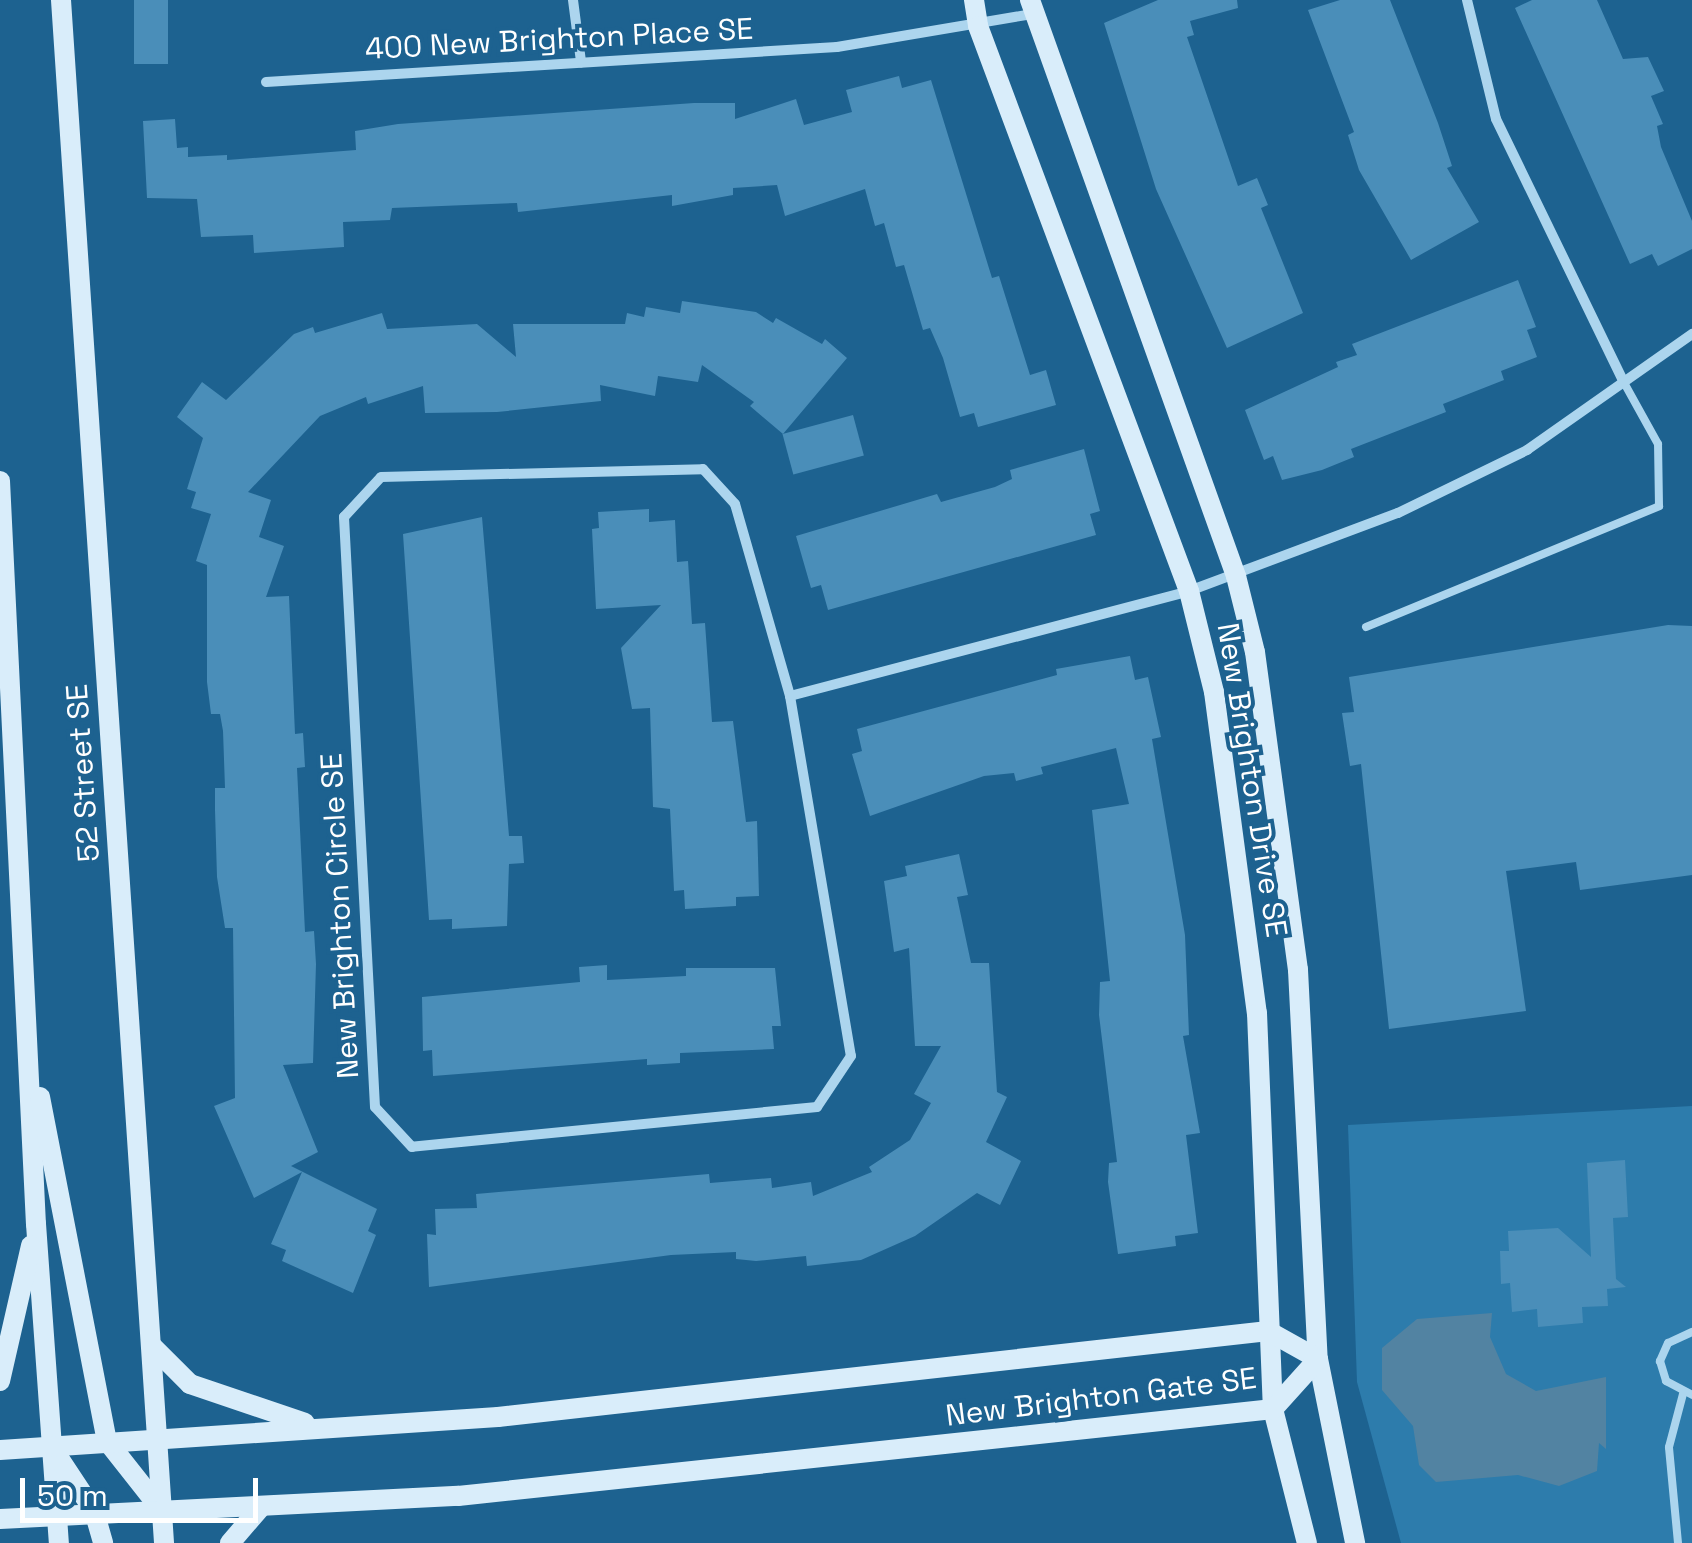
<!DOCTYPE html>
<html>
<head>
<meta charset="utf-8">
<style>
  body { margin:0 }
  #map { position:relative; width:1692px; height:1543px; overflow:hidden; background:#1d6290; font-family:"Space Grotesk",sans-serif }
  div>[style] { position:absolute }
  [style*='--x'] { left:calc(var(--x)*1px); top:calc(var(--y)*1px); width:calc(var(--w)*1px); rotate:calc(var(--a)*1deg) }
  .green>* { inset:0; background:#2d7cac }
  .water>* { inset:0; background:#5283a2 }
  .building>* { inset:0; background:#4a8eb9; transform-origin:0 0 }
  .lane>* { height:8px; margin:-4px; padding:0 4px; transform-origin:4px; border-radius:4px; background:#acd5ee }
  .street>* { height:10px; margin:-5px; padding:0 5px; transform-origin:5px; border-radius:5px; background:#acd5ee }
  .secondary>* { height:20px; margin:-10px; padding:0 10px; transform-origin:10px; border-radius:10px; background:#d9edfa }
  span { translate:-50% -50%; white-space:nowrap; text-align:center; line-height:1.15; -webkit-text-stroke:8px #1d6290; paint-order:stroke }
  .street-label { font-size:30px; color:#fff }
  .scale { position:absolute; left:20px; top:1478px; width:238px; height:45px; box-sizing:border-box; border:5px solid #fff; border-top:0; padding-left:12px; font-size:30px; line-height:35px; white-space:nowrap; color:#fff; -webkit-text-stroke:8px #1d6290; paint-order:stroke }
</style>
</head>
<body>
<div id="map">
  <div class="green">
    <i style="clip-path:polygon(1692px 1106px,1692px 1543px,1401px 1543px,1357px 1382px,1348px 1125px)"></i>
  </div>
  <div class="water">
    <i style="clip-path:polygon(1492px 1313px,1490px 1337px,1506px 1374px,1536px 1391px,1606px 1377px,1606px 1449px,1599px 1443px,1597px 1471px,1559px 1486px,1518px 1475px,1436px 1482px,1419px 1465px,1413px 1426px,1382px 1390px,1382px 1348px,1417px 1319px)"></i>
  </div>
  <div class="building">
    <i style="left:134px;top:0;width:34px;height:64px"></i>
    <i style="clip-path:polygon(1158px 0,1237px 0,1238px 8px,1190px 21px,1194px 35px,1187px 37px,1238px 186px,1257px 178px,1268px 205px,1261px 208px,1303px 313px,1227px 348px,1156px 189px,1104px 23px)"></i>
    <i style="clip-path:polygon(1340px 0,1390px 0,1438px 123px,1452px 166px,1447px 168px,1479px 222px,1411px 260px,1359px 170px,1348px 135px,1354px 132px,1308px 10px)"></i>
    <i style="clip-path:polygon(1532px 0,1597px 0,1623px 59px,1648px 57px,1664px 91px,1651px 96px,1663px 124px,1657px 126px,1661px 147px,1692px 221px,1692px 249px,1658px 266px,1652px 254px,1630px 264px,1515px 8px)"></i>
    <i style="clip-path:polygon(899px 76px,902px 88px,931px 80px,992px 278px,999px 276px,1030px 375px,1046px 370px,1056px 405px,978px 427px,974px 413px,960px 417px,943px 358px,930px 328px,923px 330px,904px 265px,896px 267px,884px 223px,875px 226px,865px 189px,785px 216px,777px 185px,733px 188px,733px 195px,672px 206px,672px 195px,518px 212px,517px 203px,392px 208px,390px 220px,343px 222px,344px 247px,254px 253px,253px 235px,201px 237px,197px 199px,147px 198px,143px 121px,175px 119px,177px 148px,188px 147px,188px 157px,227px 155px,227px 160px,356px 150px,355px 131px,398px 124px,694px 103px,735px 103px,735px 119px,796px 99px,804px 125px,852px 112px,846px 90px)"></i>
    <i style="clip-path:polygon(1518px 280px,1536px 327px,1527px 330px,1537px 357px,1501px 371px,1504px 380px,1443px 404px,1446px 412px,1351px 449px,1354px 457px,1322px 470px,1282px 480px,1273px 456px,1264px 460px,1245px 410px,1338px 367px,1336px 362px,1357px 355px,1352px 344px)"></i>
    <i style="clip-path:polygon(682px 301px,756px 312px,773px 323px,776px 318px,822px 344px,825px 339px,847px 358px,783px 434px,750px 406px,754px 402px,702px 365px,698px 382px,658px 376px,655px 396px,600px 385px,601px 401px,497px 412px,425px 413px,423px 386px,368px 404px,366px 397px,320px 416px,248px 492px,271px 500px,259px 537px,284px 546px,266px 597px,289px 596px,295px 734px,303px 733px,305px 767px,297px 768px,305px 932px,314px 931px,316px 964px,313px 1063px,283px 1065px,318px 1152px,291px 1166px,377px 1209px,368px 1231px,376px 1235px,353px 1293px,282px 1261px,286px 1250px,271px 1244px,302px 1172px,254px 1198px,214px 1106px,235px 1098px,233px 928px,225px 928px,217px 877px,215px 810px,215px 788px,225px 788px,223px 731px,220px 714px,211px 714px,207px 682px,207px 565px,196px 561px,211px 514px,191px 508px,196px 492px,187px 489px,203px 438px,177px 417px,202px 382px,226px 400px,294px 334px,313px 327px,315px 333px,382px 313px,387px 329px,477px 324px,516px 357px,513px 324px,625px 324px,627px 313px,644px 317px,646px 307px,680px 313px)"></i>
    <i style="left:853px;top:415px;width:42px;height:73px;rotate:75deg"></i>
    <i style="clip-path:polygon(1084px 449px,1100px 511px,1090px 514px,1096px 535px,828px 610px,821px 585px,811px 588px,796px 536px,937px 494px,941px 502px,995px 487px,1012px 479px,1010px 470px)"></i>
    <i style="clip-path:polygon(649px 509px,649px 522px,675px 520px,677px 562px,688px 561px,692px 624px,705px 623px,712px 722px,733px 721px,746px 822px,757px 821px,759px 896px,736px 897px,736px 906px,685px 909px,684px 890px,674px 891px,670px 809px,653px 807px,650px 708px,632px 709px,621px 648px,661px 605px,596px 609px,592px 529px,599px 528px,598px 512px)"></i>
    <i style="clip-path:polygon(482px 517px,509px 836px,522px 836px,524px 863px,509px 864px,507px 926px,452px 929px,452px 919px,429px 920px,403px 534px)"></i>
    <i style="clip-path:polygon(1668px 625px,1692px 626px,1692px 875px,1580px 890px,1576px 862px,1506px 871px,1526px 1011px,1389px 1029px,1361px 764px,1350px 766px,1342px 713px,1354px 712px,1349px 677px)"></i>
    <i style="clip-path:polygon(1130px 656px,1135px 680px,1148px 677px,1161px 737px,1152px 739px,1185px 935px,1189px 1035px,1183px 1036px,1200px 1133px,1186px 1135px,1198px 1233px,1175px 1236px,1176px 1246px,1118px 1254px,1108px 1182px,1109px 1163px,1117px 1162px,1099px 1015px,1100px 982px,1110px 981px,1092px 810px,1129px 804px,1116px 748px,1041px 767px,1043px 774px,1016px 781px,1014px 773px,984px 776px,870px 816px,852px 754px,862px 751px,857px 729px,1057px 675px,1056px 669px)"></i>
    <i style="clip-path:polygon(959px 854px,968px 895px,957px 897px,971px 963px,989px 963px,997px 1092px,1007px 1097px,986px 1142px,1021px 1161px,1000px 1205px,977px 1193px,915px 1236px,861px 1260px,807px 1266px,806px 1256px,756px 1261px,736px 1259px,736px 1252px,671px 1255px,429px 1287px,427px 1234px,436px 1235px,435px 1209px,477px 1208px,476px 1194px,709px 1174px,710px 1183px,771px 1178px,772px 1188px,811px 1182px,813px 1196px,872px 1172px,869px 1167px,910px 1140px,931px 1103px,914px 1094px,941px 1046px,915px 1046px,909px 948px,894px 952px,884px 881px,907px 876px,905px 866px)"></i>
    <i style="clip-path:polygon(607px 965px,607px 980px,686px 976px,686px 968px,775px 968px,781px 1026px,772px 1026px,774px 1049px,680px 1053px,680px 1063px,647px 1065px,647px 1059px,433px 1076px,432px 1050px,423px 1051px,422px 997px,580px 982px,579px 967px)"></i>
    <i style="clip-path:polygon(1625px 1160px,1628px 1217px,1613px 1218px,1616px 1279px,1626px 1287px,1607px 1289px,1608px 1306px,1582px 1307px,1583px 1323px,1538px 1327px,1537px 1309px,1512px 1312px,1510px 1283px,1501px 1284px,1500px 1251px,1509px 1251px,1508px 1231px,1558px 1228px,1591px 1257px,1587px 1163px)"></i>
  </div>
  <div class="lane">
    <i style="--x:1366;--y:627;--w:317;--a:-22.4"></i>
    <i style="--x:1659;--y:506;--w:62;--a:-90.9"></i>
    <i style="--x:1658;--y:444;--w:74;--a:-119"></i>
    <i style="--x:1692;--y:1332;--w:26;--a:155"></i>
    <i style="--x:1668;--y:1343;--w:20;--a:114"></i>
    <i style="--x:1660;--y:1361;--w:21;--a:73"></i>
    <i style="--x:1666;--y:1381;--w:30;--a:28"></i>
    <i style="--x:1678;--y:1543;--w:96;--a:-95.4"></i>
    <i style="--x:1669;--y:1447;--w:55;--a:-75.2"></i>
  </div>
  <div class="street">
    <i style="--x:573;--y:0;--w:63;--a:82.6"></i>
    <i style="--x:1467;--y:0;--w:122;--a:76.3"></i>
    <i style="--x:1496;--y:119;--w:289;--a:64.1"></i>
    <i style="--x:266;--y:82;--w:572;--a:-3.51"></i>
    <i style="--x:837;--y:47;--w:198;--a:-9.6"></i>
    <i style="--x:703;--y:469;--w:47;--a:47.6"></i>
    <i style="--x:735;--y:504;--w:200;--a:74"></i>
    <i style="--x:790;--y:696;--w:365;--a:80.4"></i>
    <i style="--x:851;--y:1056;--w:61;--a:123.7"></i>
    <i style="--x:817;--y:1107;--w:407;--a:174.4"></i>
    <i style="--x:412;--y:1147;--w:54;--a:-132.8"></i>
    <i style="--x:375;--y:1107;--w:591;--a:-93.01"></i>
    <i style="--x:344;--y:517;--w:54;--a:-47.2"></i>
    <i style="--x:381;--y:477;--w:322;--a:-1.4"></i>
    <i style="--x:790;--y:696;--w:413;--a:-14.7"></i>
    <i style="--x:1189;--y:591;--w:223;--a:-20.5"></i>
    <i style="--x:1398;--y:513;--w:144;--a:-26"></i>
    <i style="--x:1527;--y:450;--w:202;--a:-35.1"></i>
  </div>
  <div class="secondary">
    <i style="--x:61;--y:0;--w:1546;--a:86.18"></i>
    <i style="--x:974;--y:0;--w:26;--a:81"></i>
    <i style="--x:978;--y:26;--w:603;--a:69.52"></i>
    <i style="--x:1189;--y:591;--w:104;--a:76.1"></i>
    <i style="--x:1214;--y:692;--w:324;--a:82.4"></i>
    <i style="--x:1257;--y:1013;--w:396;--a:87.7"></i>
    <i style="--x:1273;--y:1409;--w:138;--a:75.8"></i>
    <i style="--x:1030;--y:0;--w:612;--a:70.32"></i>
    <i style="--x:1236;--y:576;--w:78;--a:76"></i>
    <i style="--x:1255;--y:652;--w:321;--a:82.3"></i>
    <i style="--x:1298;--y:970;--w:390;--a:87.1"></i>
    <i style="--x:1318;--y:1359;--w:188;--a:78.6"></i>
    <i style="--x:0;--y:481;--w:744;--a:87.23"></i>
    <i style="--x:36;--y:1224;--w:320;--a:85.9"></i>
    <i style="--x:40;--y:1097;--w:350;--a:79"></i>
    <i style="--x:107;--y:1441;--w:85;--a:51.7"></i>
    <i style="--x:151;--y:1345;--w:55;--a:45"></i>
    <i style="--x:190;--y:1384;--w:121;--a:18.7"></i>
    <i style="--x:0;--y:1381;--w:139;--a:-77.1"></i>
    <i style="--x:53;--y:1449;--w:74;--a:56.5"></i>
    <i style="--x:94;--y:1511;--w:33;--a:74"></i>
    <i style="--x:0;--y:1450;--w:499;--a:-3.8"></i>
    <i style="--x:498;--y:1417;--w:775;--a:-6.37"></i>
    <i style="--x:1268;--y:1331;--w:57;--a:29.2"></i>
    <i style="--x:0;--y:1519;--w:459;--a:-2.9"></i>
    <i style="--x:458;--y:1496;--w:820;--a:-6.09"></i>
    <i style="--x:1273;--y:1409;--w:67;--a:-48"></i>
    <i style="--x:230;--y:1543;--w:48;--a:-49.3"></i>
  </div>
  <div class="street-label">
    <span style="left:559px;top:39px;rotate:-3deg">400 New Brighton Place SE</span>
    <span style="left:83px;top:773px;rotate:-94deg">52 Street SE</span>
    <span style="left:1252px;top:780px;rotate:81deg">New Brighton Drive SE</span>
    <span style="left:340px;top:916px;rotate:-93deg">New Brighton Circle SE</span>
    <span style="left:1101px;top:1397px;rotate:-7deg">New Brighton Gate SE</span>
  </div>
  <div class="scale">50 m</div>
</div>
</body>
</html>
